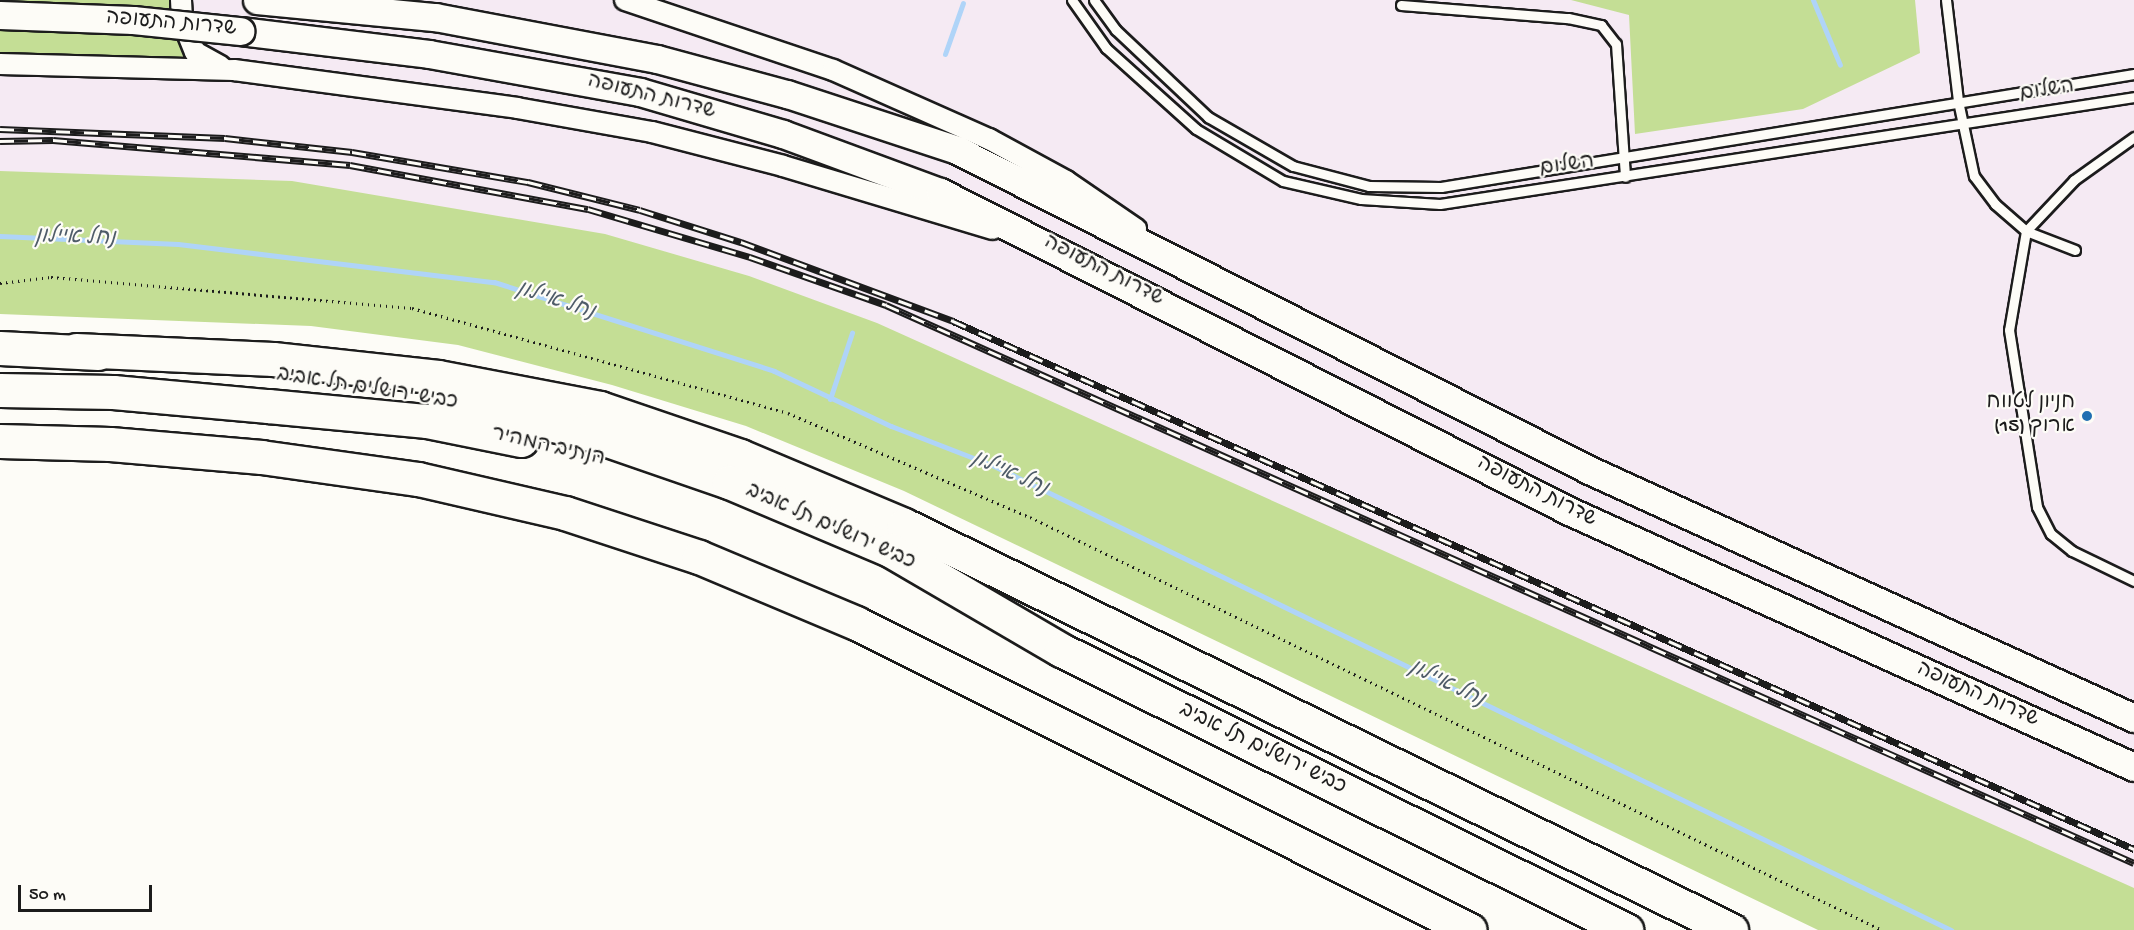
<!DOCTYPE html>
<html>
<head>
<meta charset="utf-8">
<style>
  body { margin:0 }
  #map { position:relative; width:2134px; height:930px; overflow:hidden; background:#fdfcf7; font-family:"Gochi Hand","Playpen Sans Hebrew",sans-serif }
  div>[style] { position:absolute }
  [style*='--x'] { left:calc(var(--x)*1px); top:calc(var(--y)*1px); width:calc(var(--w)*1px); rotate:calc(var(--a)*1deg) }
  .built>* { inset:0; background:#f5eaf3 }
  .green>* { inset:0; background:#c4de95 }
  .stream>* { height:5px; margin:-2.5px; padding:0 2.5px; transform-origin:2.5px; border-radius:2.5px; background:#afd4f8 }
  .path>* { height:3px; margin-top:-1.5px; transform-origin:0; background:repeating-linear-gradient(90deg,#1c1c1c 0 1.5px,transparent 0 6px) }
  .roads { filter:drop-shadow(2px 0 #1c1c1c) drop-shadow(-2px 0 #1c1c1c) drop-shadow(0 2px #1c1c1c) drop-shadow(0 -2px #1c1c1c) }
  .lane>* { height:9px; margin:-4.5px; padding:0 4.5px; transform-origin:4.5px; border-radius:4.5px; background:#fdfcf7 }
  .street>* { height:20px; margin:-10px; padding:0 10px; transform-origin:10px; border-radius:10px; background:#fdfcf7 }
  .secondary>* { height:27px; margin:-13.5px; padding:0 13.5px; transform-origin:13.5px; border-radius:13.5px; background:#fdfcf7 }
  .highway>* { height:33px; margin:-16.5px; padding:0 16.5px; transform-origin:16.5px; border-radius:16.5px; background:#fdfcf7 }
  .rail>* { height:7px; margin-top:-3.5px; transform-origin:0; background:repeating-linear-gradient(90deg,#fdfcf7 0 14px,#1c1c1c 0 28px); box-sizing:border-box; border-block:2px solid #1c1c1c }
  .bridges { filter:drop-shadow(2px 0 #1c1c1c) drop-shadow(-2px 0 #1c1c1c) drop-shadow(0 2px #1c1c1c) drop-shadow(0 -2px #1c1c1c) }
  .secondary-bridge>* { height:27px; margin:-13.5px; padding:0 13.5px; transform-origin:13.5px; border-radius:13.5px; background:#fdfcf7 }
  .dots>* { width:16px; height:16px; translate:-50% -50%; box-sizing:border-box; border:3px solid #fdfcf7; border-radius:50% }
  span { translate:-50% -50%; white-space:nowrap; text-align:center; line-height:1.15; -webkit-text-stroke:4.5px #fdfcf7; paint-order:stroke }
  .street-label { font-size:21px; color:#1c1c1c }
  .poi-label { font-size:21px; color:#1c1c1c }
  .right { translate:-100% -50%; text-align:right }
  .water-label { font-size:22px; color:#4f5c69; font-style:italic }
  .scale { position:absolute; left:18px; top:885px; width:134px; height:27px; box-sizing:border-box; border:3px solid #1c1c1c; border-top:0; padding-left:8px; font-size:18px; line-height:21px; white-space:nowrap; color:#1c1c1c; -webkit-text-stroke:4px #fdfcf7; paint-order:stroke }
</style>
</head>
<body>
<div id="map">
  <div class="built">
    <i style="clip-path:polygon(0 0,2134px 0,2134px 930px,893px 394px,0 210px)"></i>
  </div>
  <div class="green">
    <i style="clip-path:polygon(0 0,170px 0,180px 46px,196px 65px,0 58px)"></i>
    <i style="clip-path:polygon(1571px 0,1915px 0,1920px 53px,1803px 109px,1635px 134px,1629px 15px)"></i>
    <i style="clip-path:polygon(0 171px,292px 181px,605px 234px,749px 276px,877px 323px,2134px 888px,2134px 930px,1818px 930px,904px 491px,746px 426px,612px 385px,458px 345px,311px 326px,0 314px)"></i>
  </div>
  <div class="stream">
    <i style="--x:1813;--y:0;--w:70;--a:67.4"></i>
    <i style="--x:945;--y:54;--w:54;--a:-70.6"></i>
    <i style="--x:0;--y:236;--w:178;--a:2.6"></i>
    <i style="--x:178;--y:244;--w:318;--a:6.9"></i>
    <i style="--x:494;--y:282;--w:294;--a:17.6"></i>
    <i style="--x:774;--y:371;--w:129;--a:25.2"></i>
    <i style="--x:891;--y:426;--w:110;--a:21.2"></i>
    <i style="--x:994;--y:466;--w:1064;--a:25.87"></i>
    <i style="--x:830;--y:399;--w:70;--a:-71.6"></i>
  </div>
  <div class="path">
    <i style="--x:0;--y:283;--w:51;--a:-6.7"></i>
    <i style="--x:51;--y:277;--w:362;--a:4.9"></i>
    <i style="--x:412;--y:308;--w:390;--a:15.6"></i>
    <i style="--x:788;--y:413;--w:263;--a:23.3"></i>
    <i style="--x:1030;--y:517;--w:947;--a:25.86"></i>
  </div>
  <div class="roads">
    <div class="lane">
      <i style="--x:1072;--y:0;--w:59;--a:54.7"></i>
      <i style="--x:1106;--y:48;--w:121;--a:42"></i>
      <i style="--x:1196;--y:129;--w:101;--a:30.9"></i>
      <i style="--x:1283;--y:181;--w:80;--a:13"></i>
      <i style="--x:1361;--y:199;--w:79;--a:3.6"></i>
      <i style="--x:1440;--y:204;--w:702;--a:-8.76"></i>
      <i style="--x:1094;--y:0;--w:37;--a:54"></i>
      <i style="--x:1116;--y:30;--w:127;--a:43.4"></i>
      <i style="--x:1208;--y:117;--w:98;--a:30"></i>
      <i style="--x:1293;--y:166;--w:79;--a:14.7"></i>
      <i style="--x:1369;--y:186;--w:72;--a:0.8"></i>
      <i style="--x:1441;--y:187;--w:702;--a:-9.26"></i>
      <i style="--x:1946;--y:0;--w:102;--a:83.2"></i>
      <i style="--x:1958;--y:101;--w:77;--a:78"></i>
      <i style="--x:1974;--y:176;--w:35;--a:53"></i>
      <i style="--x:1995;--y:204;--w:41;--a:41.1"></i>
      <i style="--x:2026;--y:231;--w:100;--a:99.7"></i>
      <i style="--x:2009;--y:330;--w:179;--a:81"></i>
      <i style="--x:2037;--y:507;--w:30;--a:63"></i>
      <i style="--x:2051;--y:534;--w:27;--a:39"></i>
      <i style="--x:2072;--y:551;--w:69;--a:25.8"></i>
      <i style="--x:1401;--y:5;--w:168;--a:4.5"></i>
      <i style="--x:1568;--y:18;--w:34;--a:12"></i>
      <i style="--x:1601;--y:25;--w:24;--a:52"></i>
      <i style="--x:1616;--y:44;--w:133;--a:86.1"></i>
      <i style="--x:2075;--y:250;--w:53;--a:-158.8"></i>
      <i style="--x:2026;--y:231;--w:70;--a:-46.7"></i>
      <i style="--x:2074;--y:180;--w:74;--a:-35.6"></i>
    </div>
    <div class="street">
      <i style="--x:181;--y:0;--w:20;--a:87"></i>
      <i style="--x:182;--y:20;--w:35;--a:68"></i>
      <i style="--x:195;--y:52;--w:29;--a:29"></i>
      <i style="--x:625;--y:0;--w:219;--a:18.6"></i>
      <i style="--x:833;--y:70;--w:171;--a:23.9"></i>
      <i style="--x:989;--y:139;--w:88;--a:28.6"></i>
      <i style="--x:1066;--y:181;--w:85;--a:34.4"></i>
      <i style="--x:0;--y:64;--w:234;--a:1.5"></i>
      <i style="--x:234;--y:70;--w:286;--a:7.6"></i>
      <i style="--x:517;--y:108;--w:137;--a:10.1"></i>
      <i style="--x:652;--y:132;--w:135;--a:14.5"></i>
      <i style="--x:783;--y:166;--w:219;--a:16.7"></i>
    </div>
    <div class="secondary">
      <i style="--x:257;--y:0;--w:179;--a:5.5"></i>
      <i style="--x:435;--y:17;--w:226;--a:10.7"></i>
      <i style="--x:657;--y:59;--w:135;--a:15.1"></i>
      <i style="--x:787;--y:94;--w:179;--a:18.2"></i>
      <i style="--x:957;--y:150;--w:708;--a:26.85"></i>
      <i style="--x:1589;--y:470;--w:599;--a:24.47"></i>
      <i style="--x:240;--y:31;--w:190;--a:6.9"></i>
      <i style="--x:429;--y:54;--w:214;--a:10.2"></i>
      <i style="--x:640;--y:92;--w:149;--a:16.4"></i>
      <i style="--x:783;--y:134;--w:167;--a:20.3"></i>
      <i style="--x:940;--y:192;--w:705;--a:26.89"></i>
      <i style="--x:1569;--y:511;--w:620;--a:24.38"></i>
    </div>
    <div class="highway">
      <i style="--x:0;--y:348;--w:98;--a:2.9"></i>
      <i style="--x:76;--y:350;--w:197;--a:2.6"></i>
      <i style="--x:273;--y:359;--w:166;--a:6.2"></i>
      <i style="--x:438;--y:377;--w:165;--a:10.8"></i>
      <i style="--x:600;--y:408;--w:148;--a:18.9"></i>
      <i style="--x:740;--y:456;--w:178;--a:22.8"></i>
      <i style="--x:904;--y:525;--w:921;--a:26.09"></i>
      <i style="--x:0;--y:390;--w:113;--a:1"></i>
      <i style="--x:113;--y:392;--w:156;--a:5.2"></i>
      <i style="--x:268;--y:406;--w:160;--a:5.4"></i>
      <i style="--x:427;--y:421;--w:96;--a:11.4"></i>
      <i style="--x:444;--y:400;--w:144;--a:12.9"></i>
      <i style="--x:584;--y:432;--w:153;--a:19"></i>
      <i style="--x:729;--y:482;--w:175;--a:22.9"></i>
      <i style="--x:890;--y:550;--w:198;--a:30.3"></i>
      <i style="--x:1061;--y:650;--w:631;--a:26.36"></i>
      <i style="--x:0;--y:441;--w:110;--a:1.6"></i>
      <i style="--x:110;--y:444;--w:152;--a:4.9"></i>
      <i style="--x:261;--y:457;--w:159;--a:8"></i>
      <i style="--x:418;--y:479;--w:151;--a:13"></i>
      <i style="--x:565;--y:513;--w:141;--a:18.2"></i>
      <i style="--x:699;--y:557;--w:170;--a:22.8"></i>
      <i style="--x:856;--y:623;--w:686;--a:26.57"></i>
    </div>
  </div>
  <div class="rail">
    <i style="--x:0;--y:129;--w:225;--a:2.3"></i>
    <i style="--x:225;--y:138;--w:128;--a:6.3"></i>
    <i style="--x:352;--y:152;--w:179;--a:9.7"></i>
    <i style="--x:528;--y:182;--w:115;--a:14"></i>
    <i style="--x:640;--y:210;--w:106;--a:17.6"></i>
    <i style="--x:741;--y:242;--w:226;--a:20.4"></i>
    <i style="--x:953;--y:321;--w:1294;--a:24.09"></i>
    <i style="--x:0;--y:141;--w:53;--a:-1.1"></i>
    <i style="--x:53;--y:140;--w:298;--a:4.8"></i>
    <i style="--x:350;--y:165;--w:242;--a:10.5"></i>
    <i style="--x:588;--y:209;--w:169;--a:16.5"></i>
    <i style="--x:750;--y:257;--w:144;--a:19.4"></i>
    <i style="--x:886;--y:305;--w:1367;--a:24.09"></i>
  </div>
  <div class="bridges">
    <div class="secondary-bridge">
      <i style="--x:0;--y:15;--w:133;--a:2.2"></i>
      <i style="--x:133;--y:20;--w:108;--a:5.9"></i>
    </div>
  </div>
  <div class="dots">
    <i style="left:2087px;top:416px;background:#1f6fb2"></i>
  </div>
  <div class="street-label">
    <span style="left:171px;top:25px;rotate:5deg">שדרות התעופה</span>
    <span style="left:2047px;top:92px;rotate:-9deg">השלום</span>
    <span style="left:651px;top:98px;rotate:14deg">שדרות התעופה</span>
    <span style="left:1567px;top:167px;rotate:-8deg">השלום</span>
    <span style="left:1103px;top:272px;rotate:27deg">שדרות התעופה</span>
    <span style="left:367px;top:390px;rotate:9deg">כביש ירושלים תל אביב</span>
    <span style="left:548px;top:448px;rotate:13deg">הנתיב המהיר</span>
    <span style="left:1536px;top:493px;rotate:27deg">שדרות התעופה</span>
    <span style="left:830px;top:528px;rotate:24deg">כביש ירושלים תל אביב</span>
    <span style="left:1977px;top:696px;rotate:24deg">שדרות התעופה</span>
    <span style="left:1262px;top:750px;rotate:26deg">כביש ירושלים תל אביב</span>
  </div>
  <div class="poi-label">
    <span class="right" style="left:2075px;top:416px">חניון לטווח<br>ארוך (15)</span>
  </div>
  <div class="water-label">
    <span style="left:75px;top:239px;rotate:2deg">נחל איילון</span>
    <span style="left:555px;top:302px;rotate:18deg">נחל איילון</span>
    <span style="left:1009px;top:475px;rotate:24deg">נחל איילון</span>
    <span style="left:1446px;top:685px;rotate:26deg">נחל איילון</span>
  </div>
  <div class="scale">50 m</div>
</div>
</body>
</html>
